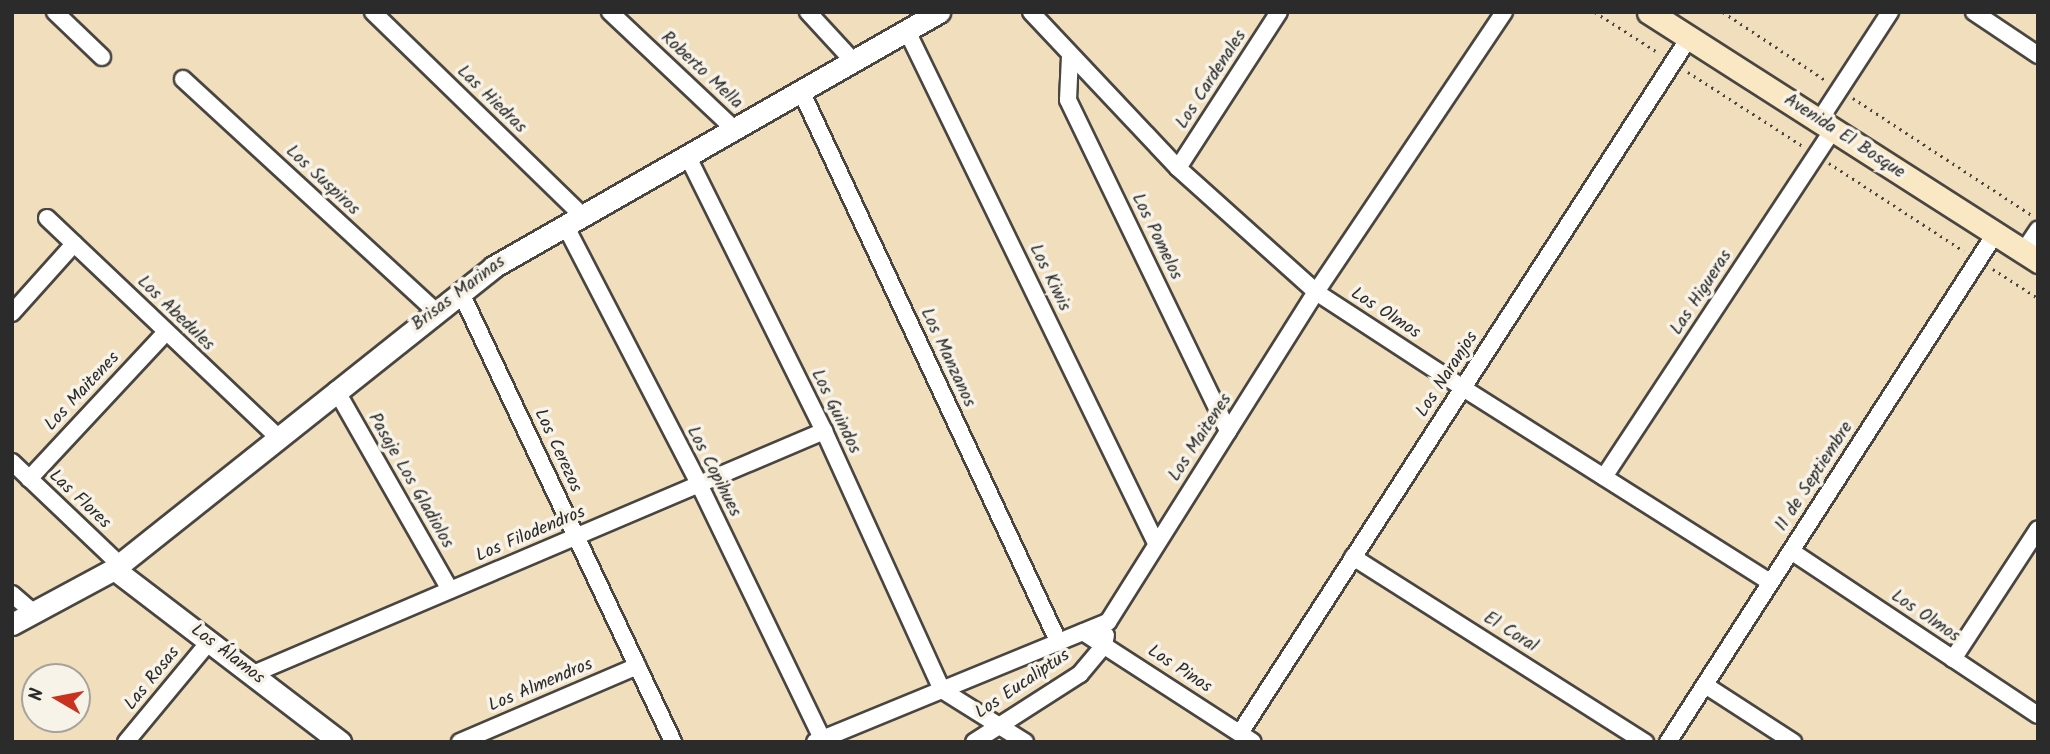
<!DOCTYPE html>
<html>
<head>
<meta charset="utf-8">
<style>
  body { margin:0 }
  #map { position:relative; width:2050px; height:754px; overflow:hidden; background:#f0debd; font-family:Kalam,sans-serif }
  div>[style] { position:absolute }
  [style*='--x'] { left:calc(var(--x)*1px); top:calc(var(--y)*1px); width:calc(var(--w)*1px); rotate:calc(var(--a)*1deg) }
  .path>* { height:2.5px; margin-top:-1.25px; transform-origin:0; background:repeating-linear-gradient(90deg,#494641 0 2px,transparent 0 7px) }
  .roads { filter:drop-shadow(2px 0 #494641) drop-shadow(-2px 0 #494641) drop-shadow(0 2px #494641) drop-shadow(0 -2px #494641) }
  .minor>* { height:16px; margin:-8px; padding:0 8px; transform-origin:8px; border-radius:8px; background:#fff }
  .tertiary>* { height:21px; margin:-10.5px; padding:0 10.5px; transform-origin:10.5px; border-radius:10.5px; background:#fff }
  .secondary>* { height:23px; margin:-11.5px; padding:0 11.5px; transform-origin:11.5px; border-radius:11.5px; background:#fae7c3 }
  span { translate:-50% -50%; white-space:nowrap; text-align:center; line-height:1.15; -webkit-text-stroke:7px #f7f3e8; paint-order:stroke }
  .street-label { font-size:18px; color:#2b2b2b }
  .frame { position:absolute; inset:0; border:14px solid #2b2b2b; pointer-events:none }
  .north { position:absolute; left:21px; top:663px; width:70px; height:70px; box-sizing:border-box; background:#f7f3e8; border:2px solid #a5a39c; border-radius:50%; rotate:280deg; font-size:19px; font-weight:700; line-height:28px; text-align:center; color:#2b2b2b }
  .north::after { content:''; display:block; margin:auto; width:24px; height:32px; background:#c8321e; clip-path:polygon(50% 0,100% 100%,50% 72%,0 100%) }
</style>
</head>
<body>
<div id="map">
  <div class="path">
    <i style="--x:1595;--y:12;--w:76;--a:32.6"></i>
    <i style="--x:1723;--y:12;--w:125;--a:33.6"></i>
    <i style="--x:1688;--y:72;--w:137;--a:32.8"></i>
    <i style="--x:1853;--y:98;--w:214;--a:33.2"></i>
    <i style="--x:1829;--y:163;--w:161;--a:33.1"></i>
    <i style="--x:1993;--y:269;--w:54;--a:32.8"></i>
  </div>
  <div class="roads">
    <div class="minor">
      <i style="--x:55;--y:12;--w:65;--a:43.8"></i>
      <i style="--x:373;--y:12;--w:291;--a:44.2"></i>
      <i style="--x:610;--y:12;--w:170;--a:43.3"></i>
      <i style="--x:808;--y:12;--w:67;--a:47.4"></i>
      <i style="--x:1031;--y:12;--w:214;--a:46.7"></i>
      <i style="--x:1178;--y:168;--w:186;--a:41.9"></i>
      <i style="--x:1316;--y:292;--w:176;--a:33.1"></i>
      <i style="--x:1463;--y:388;--w:363;--a:32.3"></i>
      <i style="--x:1974;--y:12;--w:77;--a:33.9"></i>
      <i style="--x:907;--y:31;--w:569;--a:64.07"></i>
      <i style="--x:1070;--y:56;--w:44;--a:92.6"></i>
      <i style="--x:1068;--y:100;--w:368;--a:64.2"></i>
      <i style="--x:183;--y:79;--w:343;--a:42.6"></i>
      <i style="--x:801;--y:91;--w:609;--a:64.95"></i>
      <i style="--x:1819;--y:121;--w:130;--a:-56.9"></i>
      <i style="--x:687;--y:155;--w:308;--a:63.6"></i>
      <i style="--x:824;--y:431;--w:285;--a:65.5"></i>
      <i style="--x:942;--y:690;--w:98;--a:32.1"></i>
      <i style="--x:1178;--y:168;--w:186;--a:-57.1"></i>
      <i style="--x:47;--y:218;--w:318;--a:43.5"></i>
      <i style="--x:565;--y:225;--w:292;--a:62.6"></i>
      <i style="--x:699;--y:484;--w:283;--a:64.2"></i>
      <i style="--x:2023;--y:252;--w:27;--a:-56"></i>
      <i style="--x:460;--y:291;--w:499;--a:64.7"></i>
      <i style="--x:12;--y:313;--w:93;--a:-48.1"></i>
      <i style="--x:336;--y:390;--w:230;--a:60.3"></i>
      <i style="--x:12;--y:462;--w:149;--a:43.6"></i>
      <i style="--x:1604;--y:477;--w:416;--a:-56.6"></i>
      <i style="--x:29;--y:479;--w:201;--a:-47"></i>
      <i style="--x:1791;--y:551;--w:296;--a:33.6"></i>
      <i style="--x:1353;--y:557;--w:346;--a:32.4"></i>
      <i style="--x:12;--y:594;--w:28;--a:41"></i>
      <i style="--x:1083;--y:632;--w:202;--a:32.9"></i>
      <i style="--x:1953;--y:659;--w:155;--a:-56.8"></i>
      <i style="--x:253;--y:674;--w:621;--a:-23.05"></i>
      <i style="--x:1705;--y:685;--w:105;--a:32.9"></i>
      <i style="--x:1240;--y:733;--w:827;--a:-57.14"></i>
      <i style="--x:126;--y:742;--w:130;--a:-50.3"></i>
      <i style="--x:460;--y:742;--w:193;--a:-23.2"></i>
      <i style="--x:815;--y:742;--w:317;--a:-22.3"></i>
      <i style="--x:1108;--y:622;--w:390;--a:-57.8"></i>
      <i style="--x:1316;--y:292;--w:337;--a:-56.1"></i>
      <i style="--x:974;--y:742;--w:126;--a:-32.7"></i>
      <i style="--x:1080;--y:674;--w:38;--a:-50"></i>
      <i style="--x:1104;--y:645;--w:10;--a:-79"></i>
      <i style="--x:1668;--y:742;--w:604;--a:-57.23"></i>
    </div>
    <div class="tertiary">
      <i style="--x:114;--y:569;--w:285;--a:37.4"></i>
      <i style="--x:12;--y:624;--w:116;--a:-28.3"></i>
      <i style="--x:114;--y:569;--w:485;--a:-38.5"></i>
      <i style="--x:493;--y:267;--w:514;--a:-29.76"></i>
    </div>
    <div class="secondary">
      <i style="--x:1649;--y:12;--w:462;--a:32.6"></i>
    </div>
  </div>
  <div class="street-label">
    <span style="left:701px;top:71px;rotate:43deg">Roberto Mella</span>
    <span style="left:1212px;top:80px;rotate:-57deg">Los Cardenales</span>
    <span style="left:491px;top:100px;rotate:44deg">Las Hiedras</span>
    <span style="left:1844px;top:137px;rotate:33deg">Avenida El Bosque</span>
    <span style="left:322px;top:181px;rotate:43deg">Los Suspiros</span>
    <span style="left:1156px;top:237px;rotate:64deg">Los Pomelos</span>
    <span style="left:1049px;top:278px;rotate:64deg">Los Kiwis</span>
    <span style="left:1702px;top:293px;rotate:-57deg">Las Higueras</span>
    <span style="left:459px;top:294px;rotate:-37deg">Brisas Marinas</span>
    <span style="left:175px;top:314px;rotate:44deg">Los Abedules</span>
    <span style="left:1385px;top:314px;rotate:33deg">Los Olmos</span>
    <span style="left:947px;top:358px;rotate:65deg">Los Manzanos</span>
    <span style="left:1448px;top:375px;rotate:-57deg">Los Naranjos</span>
    <span style="left:83px;top:392px;rotate:-47deg">Los Maitenes</span>
    <span style="left:835px;top:412px;rotate:64deg">Los Guindos</span>
    <span style="left:1201px;top:438px;rotate:-57deg">Los Maitenes</span>
    <span style="left:557px;top:451px;rotate:65deg">Los Cerezos</span>
    <span style="left:713px;top:472px;rotate:63deg">Los Copihues</span>
    <span style="left:1815px;top:477px;rotate:-57deg">11 de Septiembre</span>
    <span style="left:410px;top:481px;rotate:60deg">Pasaje Los Gladiolos</span>
    <span style="left:79px;top:500px;rotate:43deg">Las Flores</span>
    <span style="left:531px;top:535px;rotate:-23deg">Los Filodendros</span>
    <span style="left:1925px;top:617px;rotate:34deg">Los Olmos</span>
    <span style="left:1510px;top:633px;rotate:32deg">El Coral</span>
    <span style="left:227px;top:655px;rotate:37deg">Los Álamos</span>
    <span style="left:1179px;top:670px;rotate:33deg">Los Pinos</span>
    <span style="left:153px;top:679px;rotate:-51deg">Las Rosas</span>
    <span style="left:1023px;top:685px;rotate:-34deg">Los Eucaliptus</span>
    <span style="left:541px;top:686px;rotate:-23deg">Los Almendros</span>
  </div>
  <div class="frame"></div>
  <div class="north">N</div>
</div>
</body>
</html>
